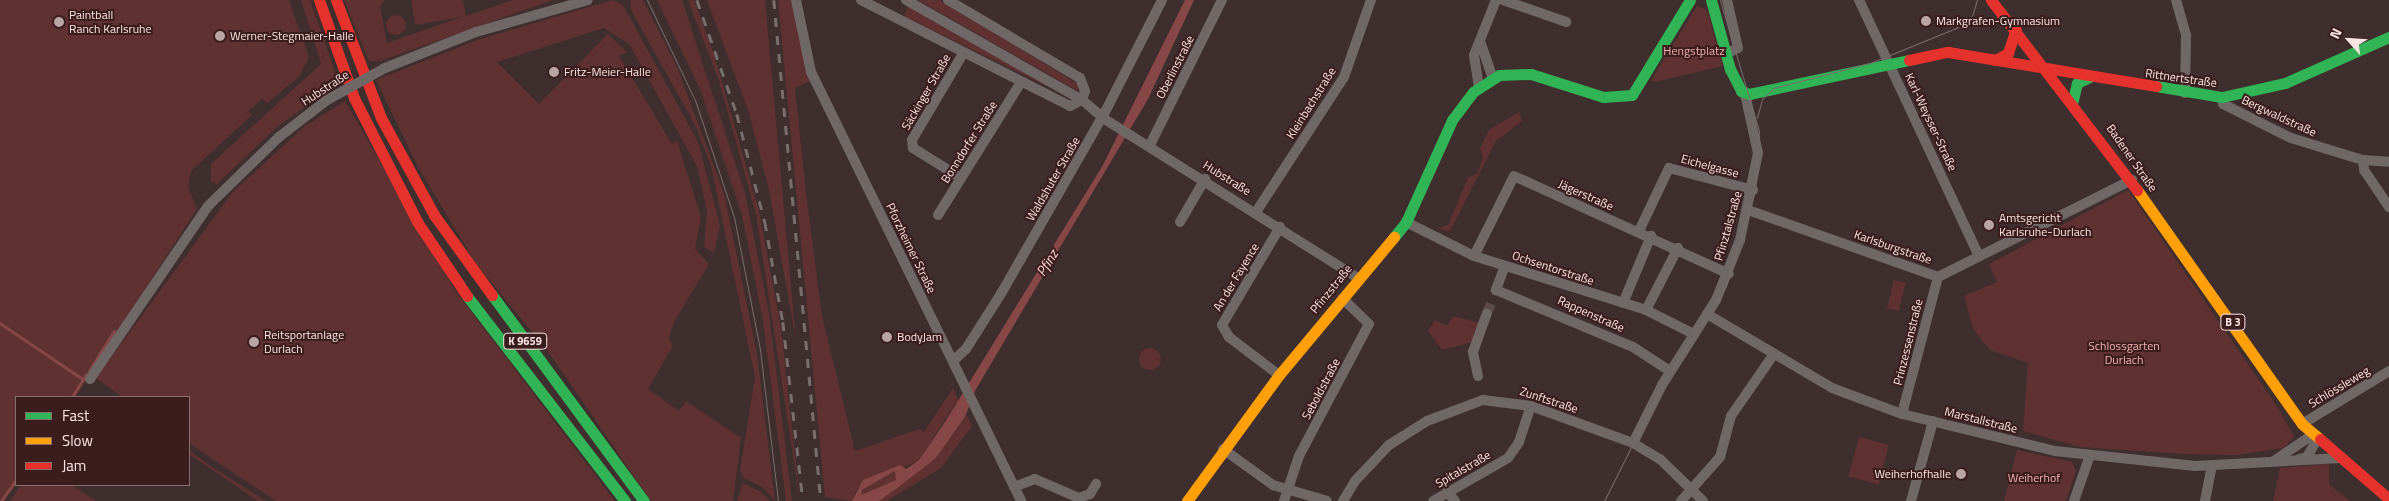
<!DOCTYPE html>
<html>
<head>
<meta charset="utf-8">
<style>
  body { margin:0 }
  #map { position:relative; width:2389px; height:501px; overflow:hidden; background:#3f2e2e; font-family:"Titillium Web",sans-serif }
  div>[style] { position:absolute }
  [style*='--x'] { left:calc(var(--x)*1px); top:calc(var(--y)*1px); width:calc(var(--w)*1px); rotate:calc(var(--a)*1deg) }
  .green>* { inset:0; background:#5f3131; transform-origin:0 0 }
  .round { border-radius:50% }
  .water>* { inset:0; background:#874746 }
  .stream>* { height:2.5px; margin:-1.25px; padding:0 1.25px; transform-origin:1.25px; border-radius:1.25px; background:#874746 }
  .street-tunnel>* { height:10px; margin-top:-5px; transform-origin:0; background:repeating-linear-gradient(90deg,#5b4949 0 10px,transparent 0 15px) }
  .street>* { height:10px; margin:-5px; padding:0 5px; transform-origin:5px; border-radius:5px; background:#706767 }
  .fast>* { height:11px; margin:-5.5px; padding:0 5.5px; transform-origin:5.5px; border-radius:5.5px; background:#30b455 }
  .slow>* { height:11px; margin:-5.5px; padding:0 5.5px; transform-origin:5.5px; border-radius:5.5px; background:#ff9f0a }
  .jam>* { height:11px; margin:-5.5px; padding:0 5.5px; transform-origin:5.5px; border-radius:5.5px; background:#e5322d }
  .tram>* { height:1px; margin:-0.5px; padding:0 0.5px; transform-origin:0.5px; border-radius:0.5px; background:#776e6d }
  .rail>* { height:2.5px; margin-top:-1.25px; transform-origin:0; background:repeating-linear-gradient(90deg,#776e6d 0 9px,transparent 0 18px) }
  .street-bridge>* { height:10px; margin:-5px; padding:0 5px; transform-origin:5px; border-radius:5px; background:#706767 }
  .dots>* { width:14px; height:14px; translate:-50% -50%; box-sizing:border-box; border:2px solid #3c1d1d; border-radius:50% }
  span { translate:-50% -50%; white-space:nowrap; text-align:center; line-height:1.15; -webkit-text-stroke:4px #3c1d1d; paint-order:stroke }
  .shield-label span { padding:1px 4px; background:#3c1d1d; border:1px solid; border-radius:4px; -webkit-text-stroke-width:0 }
  .shield-label { font-size:11px; color:#fbe5e4; font-weight:700 }
  .poi-label { font-size:12px; color:#fbe5e4 }
  .left { translate:0 -50%; text-align:left }
  .right { translate:-100% -50%; text-align:right }
  .park-label { font-size:12px; color:#f2b2b0 }
  .street-label { font-size:12px; color:#fbe5e4 }
  .water-label { font-size:14px; color:#fed2d0; font-style:italic }
  .legend { position:absolute; left:15px; top:396px; width:175px; height:90px; box-sizing:border-box; background:#3c1d1d; border:1px solid #886d6d; margin:0; padding:6px 9px; list-style:none; font-size:15px; color:#fbe5e4 }
  .legend li { display:flex; align-items:center; gap:10px; height:25px }
  .legend b { width:25px; border:1px solid #886d6d }
  .north { position:absolute; left:2324px; top:15px; width:50px; height:50px; -webkit-text-stroke:4px #3c1d1d; paint-order:stroke; rotate:296deg; font-size:14px; font-weight:700; line-height:20px; text-align:center; color:#fbe5e4 }
  .north::after { content:''; display:block; margin:auto; width:18px; height:22px; background:#fbe5e4; clip-path:polygon(50% 0,100% 100%,50% 72%,0 100%) }
</style>
</head>
<body>
<div id="map">
  <div class="green">
    <i style="clip-path:polygon(0 0,289px 0,309px 57px,299px 77px,267px 103px,262px 99px,248px 111px,252px 115px,191px 171px,188px 187px,197px 209px,75px 397px,16px 397px,16px 484px,4px 501px,0 501px)"></i>
    <i style="clip-path:polygon(301px 0,310px 0,339px 83px,278px 126px,217px 184px,211px 181px,211px 164px,321px 64px)"></i>
    <i style="clip-path:polygon(344px 0,385px 0,380px 6px,387px 43px,462px 17px,415px 25px,411px 0,463px 0,466px 16px,513px 0,553px 0,380px 61px,369px 61px)"></i>
    <i style="clip-path:polygon(613px 0,623px 5px,698px 142px,720px 225px,714px 253px,704px 247px,707px 210px,697px 166px,629px 44px,604px 28px,497px 62px,539px 104px,608px 34px,627px 52px,619px 56px,672px 144px,677px 141px,701px 217px,695px 249px,709px 264px,674px 322px,669px 338px,673px 346px,648px 389px,679px 411px,686px 401px,741px 438px,733px 501px,651px 501px,547px 350px,477px 265px,419px 169px,376px 80px,480px 39px)"></i>
    <i style="clip-path:polygon(631px 0,643px 0,677px 67px,724px 193px,757px 354px,775px 501px,763px 488px,744px 478px,740px 470px,755px 377px,711px 166px,696px 127px,630px 8px)"></i>
    <i style="clip-path:polygon(657px 0,682px 0,745px 193px,769px 313px,792px 501px,786px 501px,763px 321px,742px 215px,700px 89px)"></i>
    <i style="clip-path:polygon(688px 0,694px 0,714px 54px,759px 211px,781px 328px,800px 501px,756px 214px,719px 81px)"></i>
    <i style="clip-path:polygon(707px 0,765px 0,796px 341px,769px 190px,748px 110px)"></i>
    <i style="clip-path:polygon(778px 0,793px 0,810px 81px,795px 88px,806px 193px,822px 316px,855px 451px,919px 429px,924px 432px,953px 388px,958px 400px,919px 460px,858px 488px,852px 501px,825px 497px)"></i>
    <i style="clip-path:polygon(918px 0,940px 0,1078px 84px,1078px 91px)"></i>
    <i style="clip-path:polygon(909px 5px,1073px 99px,904px 16px)"></i>
    <i style="clip-path:polygon(1697px 6px,1707px 10px,1723px 66px,1655px 82px,1651px 80px)"></i>
    <i class="round" style="left:386px;top:15px;width:20px;height:20px"></i>
    <i style="clip-path:polygon(345px 101px,456px 292px,615px 501px,276px 501px,189px 443px,189px 397px,122px 397px,96px 378px,232px 193px,305px 126px)"></i>
    <i style="clip-path:polygon(1519px 112px,1522px 121px,1496px 141px,1450px 231px,1437px 229px,1448px 225px,1468px 178px,1477px 173px,1483px 158px,1480px 149px,1489px 130px)"></i>
    <i style="clip-path:polygon(2128px 190px,2277px 406px,2294px 437px,2283px 448px,2236px 455px,2184px 454px,2080px 447px,2023px 431px,2028px 363px,1990px 350px,1973px 329px,1964px 296px,1997px 282px,1989px 264px)"></i>
    <i style="left:1894px;top:280px;width:12px;height:29px;rotate:14deg"></i>
    <i style="clip-path:polygon(1453px 316px,1480px 323px,1473px 342px,1442px 350px,1428px 331px,1435px 320px,1447px 326px)"></i>
    <i class="round" style="left:1139px;top:348px;width:22px;height:22px"></i>
    <i style="clip-path:polygon(967px 415px,972px 426px,941px 468px,887px 501px,879px 501px,936px 458px)"></i>
    <i style="left:1859px;top:437px;width:31px;height:41px;rotate:15deg"></i>
    <i style="clip-path:polygon(189px 450px,209px 465px,266px 501px,258px 501px,189px 454px)"></i>
    <i style="clip-path:polygon(2017px 450px,2072px 462px,2076px 471px,2066px 501px,2004px 501px)"></i>
    <i style="clip-path:polygon(2329px 464px,2329px 484px,2350px 501px,2273px 501px,2280px 468px)"></i>
    <i style="clip-path:polygon(896px 471px,896px 480px,860px 496px,862px 490px)"></i>
    <i style="clip-path:polygon(743px 483px,761px 492px,770px 501px,737px 501px)"></i>
    <i style="clip-path:polygon(21px 485px,72px 485px,96px 501px,10px 501px)"></i>
  </div>
  <div class="water">
    <i style="clip-path:polygon(evenodd,1185px 0,1194px 0,1148px 99px,976px 389px,965px 417px,936px 458px,900px 486px,879px 501px,852px 501px,863px 480px,900px 465px,906px 469px,919px 460px,945px 422px,1103px 165px,1185px 0,895px 471px,896px 480px,861px 495px,862px 490px,895px 471px)"></i>
  </div>
  <div class="stream">
    <i style="--x:0;--y:323;--w:100;--a:34"></i>
    <i style="--x:89;--y:371;--w:47;--a:-58"></i>
    <i style="--x:72;--y:397;--w:26;--a:-58"></i>
    <i style="--x:1;--y:501;--w:26;--a:-54"></i>
  </div>
  <div class="street-tunnel">
    <i style="--x:1487;--y:313;--w:15;--a:-67"></i>
  </div>
  <div class="street">
    <i style="--x:796;--y:0;--w:74;--a:78.2"></i>
    <i style="--x:811;--y:72;--w:478;--a:63.9"></i>
    <i style="--x:861;--y:0;--w:234;--a:26.9"></i>
    <i style="--x:1070;--y:106;--w:13;--a:-27"></i>
    <i style="--x:906;--y:0;--w:202;--a:29.6"></i>
    <i style="--x:1082;--y:100;--w:31;--a:40"></i>
    <i style="--x:1106;--y:120;--w:297;--a:32.1"></i>
    <i style="--x:948;--y:0;--w:153;--a:30.6"></i>
    <i style="--x:1080;--y:78;--w:14;--a:69"></i>
    <i style="--x:1085;--y:91;--w:9;--a:108"></i>
    <i style="--x:1503;--y:0;--w:67;--a:19.2"></i>
    <i style="--x:1859;--y:0;--w:283;--a:64.9"></i>
    <i style="--x:2176;--y:0;--w:37;--a:74"></i>
    <i style="--x:2186;--y:36;--w:57;--a:91"></i>
    <i style="--x:1481;--y:44;--w:36;--a:71"></i>
    <i style="--x:1726;--y:54;--w:13;--a:-27"></i>
    <i style="--x:1738;--y:48;--w:49;--a:-102.9"></i>
    <i style="--x:385;--y:68;--w:98;--a:-21.6"></i>
    <i style="--x:476;--y:32;--w:116;--a:-15.9"></i>
    <i style="--x:1479;--y:87;--w:32;--a:-99"></i>
    <i style="--x:1474;--y:55;--w:59;--a:-68.2"></i>
    <i style="--x:2222;--y:97;--w:7;--a:82"></i>
    <i style="--x:2223;--y:104;--w:76;--a:26.6"></i>
    <i style="--x:2291;--y:138;--w:75;--a:17"></i>
    <i style="--x:2363;--y:160;--w:26;--a:4"></i>
    <i style="--x:1150;--y:145;--w:162;--a:-63.6"></i>
    <i style="--x:2363;--y:160;--w:10;--a:84"></i>
    <i style="--x:2364;--y:170;--w:45;--a:56"></i>
    <i style="--x:961;--y:178;--w:57;--a:-148"></i>
    <i style="--x:913;--y:148;--w:8;--a:-97"></i>
    <i style="--x:912;--y:140;--w:102;--a:-59.4"></i>
    <i style="--x:1748;--y:210;--w:201;--a:19.4"></i>
    <i style="--x:1256;--y:212;--w:161;--a:-56.9"></i>
    <i style="--x:1344;--y:77;--w:82;--a:-70.7"></i>
    <i style="--x:938;--y:215;--w:157;--a:-58"></i>
    <i style="--x:1180;--y:222;--w:50;--a:-59.8"></i>
    <i style="--x:1406;--y:222;--w:76;--a:26.6"></i>
    <i style="--x:1474;--y:256;--w:180;--a:17.4"></i>
    <i style="--x:1646;--y:310;--w:54;--a:26.6"></i>
    <i style="--x:1639;--y:231;--w:70;--a:-64.5"></i>
    <i style="--x:1669;--y:168;--w:87;--a:14.7"></i>
    <i style="--x:1474;--y:256;--w:89;--a:-63.4"></i>
    <i style="--x:1514;--y:176;--w:236;--a:24.5"></i>
    <i style="--x:1505;--y:266;--w:26;--a:111"></i>
    <i style="--x:1496;--y:290;--w:148;--a:22.6"></i>
    <i style="--x:1633;--y:347;--w:44;--a:33"></i>
    <i style="--x:1938;--y:277;--w:217;--a:-26.6"></i>
    <i style="--x:1623;--y:303;--w:73;--a:-67.3"></i>
    <i style="--x:1646;--y:310;--w:70;--a:-62.7"></i>
    <i style="--x:1707;--y:314;--w:145;--a:30.6"></i>
    <i style="--x:1832;--y:388;--w:75;--a:20.4"></i>
    <i style="--x:1902;--y:414;--w:157;--a:13.6"></i>
    <i style="--x:2055;--y:451;--w:141;--a:6.1"></i>
    <i style="--x:2195;--y:466;--w:146;--a:-3.1"></i>
    <i style="--x:953;--y:361;--w:18;--a:-43"></i>
    <i style="--x:966;--y:349;--w:67;--a:-57.7"></i>
    <i style="--x:1002;--y:292;--w:203;--a:-60.2"></i>
    <i style="--x:1103;--y:116;--w:130;--a:-63"></i>
    <i style="--x:1279;--y:375;--w:63;--a:-142.8"></i>
    <i style="--x:1229;--y:337;--w:14;--a:-120"></i>
    <i style="--x:1222;--y:325;--w:114;--a:-59.4"></i>
    <i style="--x:1478;--y:376;--w:25;--a:-102"></i>
    <i style="--x:1473;--y:352;--w:41;--a:-70.3"></i>
    <i style="--x:90;--y:379;--w:209;--a:-55.7"></i>
    <i style="--x:208;--y:206;--w:99;--a:-44.2"></i>
    <i style="--x:279;--y:137;--w:61;--a:-37.6"></i>
    <i style="--x:1902;--y:414;--w:142;--a:-75.3"></i>
    <i style="--x:2302;--y:424;--w:102;--a:-31.3"></i>
    <i style="--x:1633;--y:443;--w:65;--a:-63.4"></i>
    <i style="--x:1662;--y:385;--w:101;--a:-57.6"></i>
    <i style="--x:1716;--y:300;--w:65;--a:-68.2"></i>
    <i style="--x:1740;--y:240;--w:89;--a:-78.3"></i>
    <i style="--x:1758;--y:153;--w:60;--a:-102.4"></i>
    <i style="--x:1223;--y:449;--w:62;--a:35.8"></i>
    <i style="--x:1273;--y:485;--w:56;--a:16.5"></i>
    <i style="--x:2299;--y:459;--w:8;--a:-14"></i>
    <i style="--x:2307;--y:457;--w:20;--a:-60"></i>
    <i style="--x:2274;--y:461;--w:46;--a:-34.4"></i>
    <i style="--x:1014;--y:487;--w:22;--a:-21"></i>
    <i style="--x:1035;--y:479;--w:48;--a:23.4"></i>
    <i style="--x:1079;--y:498;--w:12;--a:-20"></i>
    <i style="--x:1090;--y:494;--w:12;--a:-59"></i>
    <i style="--x:1447;--y:492;--w:12;--a:48"></i>
    <i style="--x:1284;--y:501;--w:47;--a:-71.6"></i>
    <i style="--x:1299;--y:456;--w:149;--a:-62.1"></i>
    <i style="--x:1369;--y:324;--w:37;--a:-136"></i>
    <i style="--x:1343;--y:501;--w:23;--a:-59"></i>
    <i style="--x:1355;--y:481;--w:50;--a:-46.6"></i>
    <i style="--x:1389;--y:445;--w:45;--a:-32.3"></i>
    <i style="--x:1427;--y:421;--w:60;--a:-20.6"></i>
    <i style="--x:1483;--y:400;--w:48;--a:7.1"></i>
    <i style="--x:1531;--y:406;--w:109;--a:19.9"></i>
    <i style="--x:1633;--y:443;--w:31;--a:31"></i>
    <i style="--x:1660;--y:459;--w:60;--a:44.3"></i>
    <i style="--x:1433;--y:501;--w:86;--a:-29.8"></i>
    <i style="--x:1508;--y:458;--w:19;--a:-55"></i>
    <i style="--x:1519;--y:442;--w:38;--a:-72"></i>
    <i style="--x:1681;--y:501;--w:59;--a:-48.4"></i>
    <i style="--x:1720;--y:457;--w:42;--a:-75"></i>
    <i style="--x:1731;--y:416;--w:75;--a:-55.3"></i>
    <i style="--x:1911;--y:501;--w:83;--a:-74.6"></i>
    <i style="--x:2074;--y:501;--w:46;--a:-70.8"></i>
    <i style="--x:2205;--y:501;--w:36;--a:-79"></i>
  </div>
  <div class="fast">
    <i style="--x:1711;--y:0;--w:72;--a:74.6"></i>
    <i style="--x:1730;--y:69;--w:25;--a:63"></i>
    <i style="--x:1741;--y:91;--w:9;--a:21"></i>
    <i style="--x:1749;--y:94;--w:164;--a:-12"></i>
    <i style="--x:2156;--y:86;--w:67;--a:9.5"></i>
    <i style="--x:2222;--y:97;--w:65;--a:-12.5"></i>
    <i style="--x:2285;--y:83;--w:114;--a:-23.9"></i>
    <i style="--x:2073;--y:100;--w:17;--a:-77"></i>
    <i style="--x:2077;--y:83;--w:14;--a:-25"></i>
    <i style="--x:1394;--y:237;--w:19;--a:-51"></i>
    <i style="--x:1406;--y:222;--w:112;--a:-65.7"></i>
    <i style="--x:1452;--y:120;--w:35;--a:-53"></i>
    <i style="--x:1473;--y:92;--w:31;--a:-33"></i>
    <i style="--x:1499;--y:75;--w:32;--a:-2"></i>
    <i style="--x:1531;--y:74;--w:76;--a:17.7"></i>
    <i style="--x:1603;--y:97;--w:29;--a:-4"></i>
    <i style="--x:1632;--y:95;--w:111;--a:-58.6"></i>
    <i style="--x:492;--y:295;--w:256;--a:53.6"></i>
    <i style="--x:467;--y:296;--w:259;--a:52.4"></i>
  </div>
  <div class="slow">
    <i style="--x:2137;--y:190;--w:286;--a:54.8"></i>
    <i style="--x:2302;--y:424;--w:23;--a:40"></i>
    <i style="--x:1187;--y:501;--w:156;--a:-53.9"></i>
    <i style="--x:1279;--y:375;--w:180;--a:-50.2"></i>
  </div>
  <div class="jam">
    <i style="--x:319;--y:0;--w:104;--a:70.3"></i>
    <i style="--x:354;--y:98;--w:140;--a:62.9"></i>
    <i style="--x:418;--y:223;--w:88;--a:56.1"></i>
    <i style="--x:336;--y:0;--w:126;--a:69.1"></i>
    <i style="--x:381;--y:118;--w:111;--a:61.3"></i>
    <i style="--x:434;--y:215;--w:99;--a:54.1"></i>
    <i style="--x:1991;--y:0;--w:240;--a:52.5"></i>
    <i style="--x:1909;--y:60;--w:40;--a:-12"></i>
    <i style="--x:1948;--y:52;--w:211;--a:9.3"></i>
    <i style="--x:1995;--y:60;--w:15;--a:-28"></i>
    <i style="--x:2008;--y:53;--w:25;--a:-72"></i>
    <i style="--x:2320;--y:439;--w:91;--a:41"></i>
  </div>
  <div class="tram">
    <i style="--x:647;--y:0;--w:111;--a:64.4"></i>
    <i style="--x:695;--y:100;--w:123;--a:71.6"></i>
    <i style="--x:734;--y:217;--w:136;--a:78.9"></i>
    <i style="--x:760;--y:350;--w:152;--a:83.2"></i>
    <i style="--x:1757;--y:118;--w:20;--a:-75"></i>
    <i style="--x:1762;--y:99;--w:16;--a:-43"></i>
    <i style="--x:1774;--y:88;--w:99;--a:-14.6"></i>
    <i style="--x:1870;--y:63;--w:93;--a:-22.1"></i>
    <i style="--x:1956;--y:28;--w:20;--a:-37"></i>
    <i style="--x:1972;--y:16;--w:17;--a:-73"></i>
    <i style="--x:1604;--y:501;--w:130;--a:-63.4"></i>
    <i style="--x:1662;--y:385;--w:118;--a:-57.1"></i>
    <i style="--x:1726;--y:286;--w:99;--a:-73"></i>
    <i style="--x:1755;--y:191;--w:60;--a:-86.2"></i>
    <i style="--x:1759;--y:131;--w:137;--a:-106.6"></i>
  </div>
  <div class="rail">
    <i style="--x:697;--y:0;--w:121;--a:70.7"></i>
    <i style="--x:737;--y:114;--w:112;--a:75.5"></i>
    <i style="--x:765;--y:222;--w:102;--a:79.8"></i>
    <i style="--x:783;--y:322;--w:180;--a:83.6"></i>
    <i style="--x:774;--y:0;--w:503;--a:84.64"></i>
  </div>
  <div class="street-bridge">
    <i style="--x:327;--y:100;--w:66;--a:-28.9"></i>
  </div>
  <div class="dots">
    <i style="left:1926px;top:21px;background:#b9a5a4"></i>
    <i style="left:59px;top:22px;background:#b9a5a4"></i>
    <i style="left:220px;top:36px;background:#b9a5a4"></i>
    <i style="left:554px;top:72px;background:#b9a5a4"></i>
    <i style="left:1989px;top:225px;background:#b9a5a4"></i>
    <i style="left:887px;top:337px;background:#b9a5a4"></i>
    <i style="left:254px;top:342px;background:#b9a5a4"></i>
    <i style="left:1961px;top:474px;background:#b9a5a4"></i>
  </div>
  <div class="shield-label">
    <span style="left:2233px;top:322px">B 3</span>
    <span style="left:525px;top:341px">K 9659</span>
  </div>
  <div class="poi-label">
    <span class="left" style="left:69px;top:22px">Paintball<br>Ranch Karlsruhe</span>
    <span class="left" style="left:1936px;top:21px">Markgrafen-Gymnasium</span>
    <span class="left" style="left:230px;top:36px">Werner-Stegmaier-Halle</span>
    <span class="left" style="left:564px;top:72px">Fritz-Meier-Halle</span>
    <span class="left" style="left:1999px;top:225px">Amtsgericht<br>Karlsruhe-Durlach</span>
    <span class="left" style="left:264px;top:342px">Reitsportanlage<br>Durlach</span>
    <span class="left" style="left:897px;top:337px">BodyJam</span>
    <span class="right" style="left:1951px;top:474px">Weiherhofhalle</span>
  </div>
  <div class="park-label">
    <span style="left:1694px;top:51px">Hengstplatz</span>
    <span style="left:2124px;top:353px">Schlossgarten<br>Durlach</span>
    <span style="left:2034px;top:478px">Weiherhof</span>
  </div>
  <div class="street-label">
    <span style="left:1175px;top:67px;rotate:-63deg">Oberlinstraße</span>
    <span style="left:2181px;top:78px;rotate:8deg">Rittnertstraße</span>
    <span style="left:325px;top:88px;rotate:-33deg">Hubstraße</span>
    <span style="left:926px;top:92px;rotate:-60deg">Säckinger Straße</span>
    <span style="left:1311px;top:103px;rotate:-58deg">Kleinbachstraße</span>
    <span style="left:2279px;top:116px;rotate:25deg">Bergwaldstraße</span>
    <span style="left:1931px;top:122px;rotate:65deg">Karl-Weysser-Straße</span>
    <span style="left:969px;top:142px;rotate:-58deg">Bonndorfer Straße</span>
    <span style="left:2132px;top:158px;rotate:55deg">Badener Straße</span>
    <span style="left:1710px;top:166px;rotate:15deg">Eichelgasse</span>
    <span style="left:1227px;top:178px;rotate:32deg">Hubstraße</span>
    <span style="left:1053px;top:179px;rotate:-60deg">Waldshuter Straße</span>
    <span style="left:1586px;top:195px;rotate:24deg">Jägerstraße</span>
    <span style="left:1728px;top:226px;rotate:-74deg">Pfinztalstraße</span>
    <span style="left:1893px;top:247px;rotate:19deg">Karlsburgstraße</span>
    <span style="left:911px;top:248px;rotate:64deg">Pforzheimer Straße</span>
    <span style="left:1553px;top:268px;rotate:18deg">Ochsentorstraße</span>
    <span style="left:1236px;top:277px;rotate:-59deg">An der Fayence</span>
    <span style="left:1331px;top:289px;rotate:-51deg">Pfinzstraße</span>
    <span style="left:1591px;top:314px;rotate:24deg">Rappenstraße</span>
    <span style="left:1908px;top:342px;rotate:-76deg">Prinzessenstraße</span>
    <span style="left:2339px;top:387px;rotate:-31deg">Schlössleweg</span>
    <span style="left:1321px;top:389px;rotate:-62deg">Seboldstraße</span>
    <span style="left:1549px;top:400px;rotate:18deg">Zunftstraße</span>
    <span style="left:1981px;top:420px;rotate:14deg">Marstallstraße</span>
    <span style="left:1463px;top:469px;rotate:-30deg">Spitalstraße</span>
  </div>
  <div class="water-label">
    <span style="left:1047px;top:263px;rotate:-58deg">Pfinz</span>
  </div>
  <ul class="legend">
  <li><b style="height:6px;background:#30b455"></b>Fast</li>
  <li><b style="height:6px;background:#ff9f0a"></b>Slow</li>
  <li><b style="height:6px;background:#e5322d"></b>Jam</li>
  </ul>
  <div class="north">N</div>
</div>
</body>
</html>
